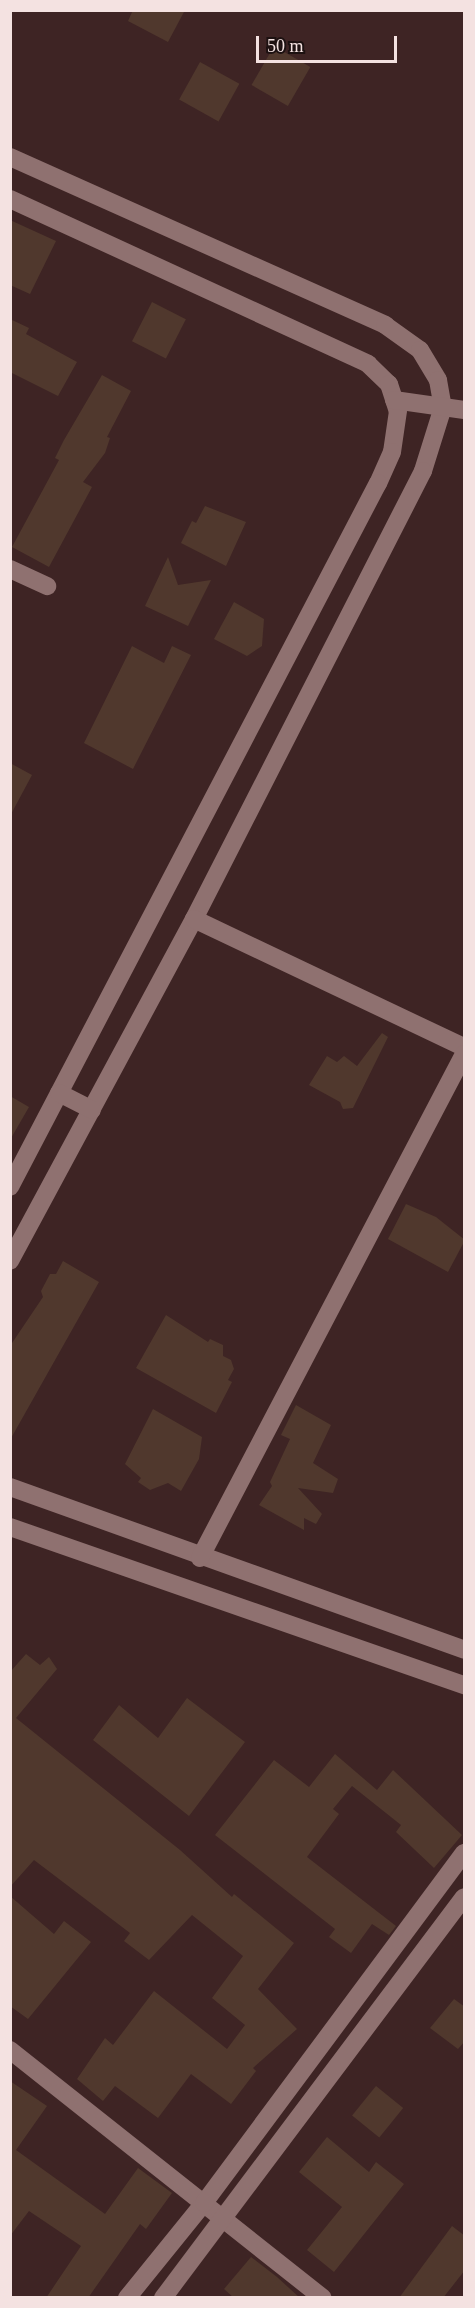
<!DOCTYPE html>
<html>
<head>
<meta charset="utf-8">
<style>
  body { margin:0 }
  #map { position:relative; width:475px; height:2308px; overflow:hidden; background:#3e2424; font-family:"Times New Roman",serif }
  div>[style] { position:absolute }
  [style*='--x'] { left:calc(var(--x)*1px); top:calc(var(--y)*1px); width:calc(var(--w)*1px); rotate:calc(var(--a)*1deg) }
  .building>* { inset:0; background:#50382d; transform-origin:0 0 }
  .minor>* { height:18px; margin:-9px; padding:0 9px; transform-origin:9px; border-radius:9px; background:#8f7170 }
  span { translate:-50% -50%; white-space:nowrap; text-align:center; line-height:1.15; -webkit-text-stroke:6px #1d1111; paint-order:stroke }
  .frame { position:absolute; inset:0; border:12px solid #f4e2e1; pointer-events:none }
  .scale { position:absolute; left:256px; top:36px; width:141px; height:27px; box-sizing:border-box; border:3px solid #f4e2e1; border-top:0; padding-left:8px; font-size:18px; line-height:21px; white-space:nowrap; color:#f4e2e1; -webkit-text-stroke:4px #1d1111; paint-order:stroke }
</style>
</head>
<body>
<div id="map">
  <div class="building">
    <i style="clip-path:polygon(133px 10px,185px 10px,168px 42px,128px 21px)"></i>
    <i style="left:274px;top:46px;width:42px;height:45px;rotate:30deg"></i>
    <i style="left:200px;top:62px;width:45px;height:43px;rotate:29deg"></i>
    <i style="clip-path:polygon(10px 220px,56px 241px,30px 294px,10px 285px)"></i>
    <i style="left:152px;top:302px;width:38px;height:44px;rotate:27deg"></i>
    <i style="clip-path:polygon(10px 319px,29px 328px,26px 334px,77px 362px,58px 396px,10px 372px)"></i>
    <i style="clip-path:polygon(102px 375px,131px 391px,107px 437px,110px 438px,105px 453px,83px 482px,92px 487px,49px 567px,12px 547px,59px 460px,55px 458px,64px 440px)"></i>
    <i style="clip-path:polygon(205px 506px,246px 522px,226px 566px,181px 543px,192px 521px,196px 523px)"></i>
    <i style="clip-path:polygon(168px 557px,178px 585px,211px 580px,188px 626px,145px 606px)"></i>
    <i style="clip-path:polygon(234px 602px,264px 619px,262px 646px,247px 656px,214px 639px)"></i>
    <i style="clip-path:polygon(132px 646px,164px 663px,172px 646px,191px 655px,133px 769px,84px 743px)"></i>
    <i style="clip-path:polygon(10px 763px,32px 775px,10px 816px)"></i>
    <i style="clip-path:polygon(382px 1033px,388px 1037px,353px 1108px,343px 1109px,340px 1102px,309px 1085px,327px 1056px,337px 1062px,344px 1056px,357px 1066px)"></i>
    <i style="clip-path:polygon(10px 1096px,29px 1107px,10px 1140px)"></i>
    <i style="clip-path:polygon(406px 1204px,436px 1217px,465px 1240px,448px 1272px,388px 1239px)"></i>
    <i style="clip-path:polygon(63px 1261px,99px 1282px,10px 1440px,10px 1346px,43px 1297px,41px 1291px,50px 1274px,56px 1274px)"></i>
    <i style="clip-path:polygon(166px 1315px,208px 1342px,210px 1339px,223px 1345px,223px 1356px,231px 1360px,234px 1369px,228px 1380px,232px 1382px,216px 1413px,136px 1368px)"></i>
    <i style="clip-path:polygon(296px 1405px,331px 1425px,313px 1463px,338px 1479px,333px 1493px,298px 1488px,322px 1514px,316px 1524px,304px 1518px,304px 1530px,259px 1505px,272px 1486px,270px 1482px,290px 1439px,281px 1435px)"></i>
    <i style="clip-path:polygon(153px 1409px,202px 1437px,199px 1459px,181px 1491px,168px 1483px,150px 1490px,138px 1482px,141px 1478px,125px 1464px)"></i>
    <i style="clip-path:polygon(26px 1654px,40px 1665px,49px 1657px,57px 1669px,16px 1718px,180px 1850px,232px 1897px,234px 1894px,294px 1943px,258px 1989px,297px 2029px,253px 2068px,256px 2071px,231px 2104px,191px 2074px,158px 2118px,115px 2086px,103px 2101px,77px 2079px,105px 2038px,113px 2045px,154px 1991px,227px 2049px,245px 2025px,212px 1998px,243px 1956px,192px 1915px,149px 1960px,124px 1941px,130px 1933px,34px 1860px,10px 1887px,10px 1672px)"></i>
    <i style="clip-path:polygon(187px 1698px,245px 1742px,189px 1816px,93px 1740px,119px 1705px,158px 1738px)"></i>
    <i style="clip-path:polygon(335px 1754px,377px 1790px,393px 1770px,462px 1835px,434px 1868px,396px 1832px,401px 1825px,352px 1786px,333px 1809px,339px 1814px,307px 1857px,396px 1926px,389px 1935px,372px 1924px,351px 1953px,329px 1937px,335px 1929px,215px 1835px,274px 1760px,309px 1787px)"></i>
    <i style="clip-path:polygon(10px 1896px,54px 1934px,64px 1921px,91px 1942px,28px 2019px,10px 2006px)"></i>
    <i style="clip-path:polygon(454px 1999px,465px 2007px,465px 2041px,458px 2049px,430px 2028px)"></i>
    <i style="clip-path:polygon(10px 2081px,47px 2106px,16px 2150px,105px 2214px,138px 2168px,172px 2193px,146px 2229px,140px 2224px,88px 2298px,46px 2298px,81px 2246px,29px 2211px,10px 2236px)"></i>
    <i style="left:376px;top:2086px;width:35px;height:38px;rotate:39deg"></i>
    <i style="clip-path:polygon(327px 2137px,369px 2172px,376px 2162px,404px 2184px,334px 2272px,307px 2250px,342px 2207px,299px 2172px)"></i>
    <i style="clip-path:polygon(452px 2226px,465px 2236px,465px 2270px,443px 2298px,399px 2298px)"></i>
    <i style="clip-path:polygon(251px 2257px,277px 2277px,300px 2298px,234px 2298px,224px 2289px)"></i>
  </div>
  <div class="minor">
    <i style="--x:10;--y:157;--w:411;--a:24.1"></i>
    <i style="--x:385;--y:325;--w:43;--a:35.5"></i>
    <i style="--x:420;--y:350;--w:35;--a:59"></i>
    <i style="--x:438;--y:380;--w:27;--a:80"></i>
    <i style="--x:443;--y:407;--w:67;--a:107.4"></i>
    <i style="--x:423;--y:471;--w:503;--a:117.07"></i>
    <i style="--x:194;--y:919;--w:388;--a:118.3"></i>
    <i style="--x:10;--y:199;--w:394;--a:24.7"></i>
    <i style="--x:368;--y:364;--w:29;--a:44"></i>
    <i style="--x:389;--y:384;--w:28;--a:72"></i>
    <i style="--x:398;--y:411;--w:41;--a:98.3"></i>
    <i style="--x:392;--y:452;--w:34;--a:114"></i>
    <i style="--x:378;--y:483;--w:794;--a:117.6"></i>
    <i style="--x:394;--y:400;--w:71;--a:8.1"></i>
    <i style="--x:10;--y:569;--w:41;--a:24.7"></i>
    <i style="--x:194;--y:919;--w:299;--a:25.4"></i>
    <i style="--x:59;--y:1093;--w:37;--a:27"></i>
    <i style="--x:10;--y:1487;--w:482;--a:19.7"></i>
    <i style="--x:10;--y:1527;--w:481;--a:19.2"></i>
    <i style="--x:200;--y:1558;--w:569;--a:-62.35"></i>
    <i style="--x:10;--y:2050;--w:399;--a:38.4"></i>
    <i style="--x:127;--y:2298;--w:122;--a:-51"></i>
    <i style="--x:204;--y:2203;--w:436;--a:-53.4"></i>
    <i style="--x:163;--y:2298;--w:501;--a:-53.11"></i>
  </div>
  <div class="frame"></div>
  <div class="scale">50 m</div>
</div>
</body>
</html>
